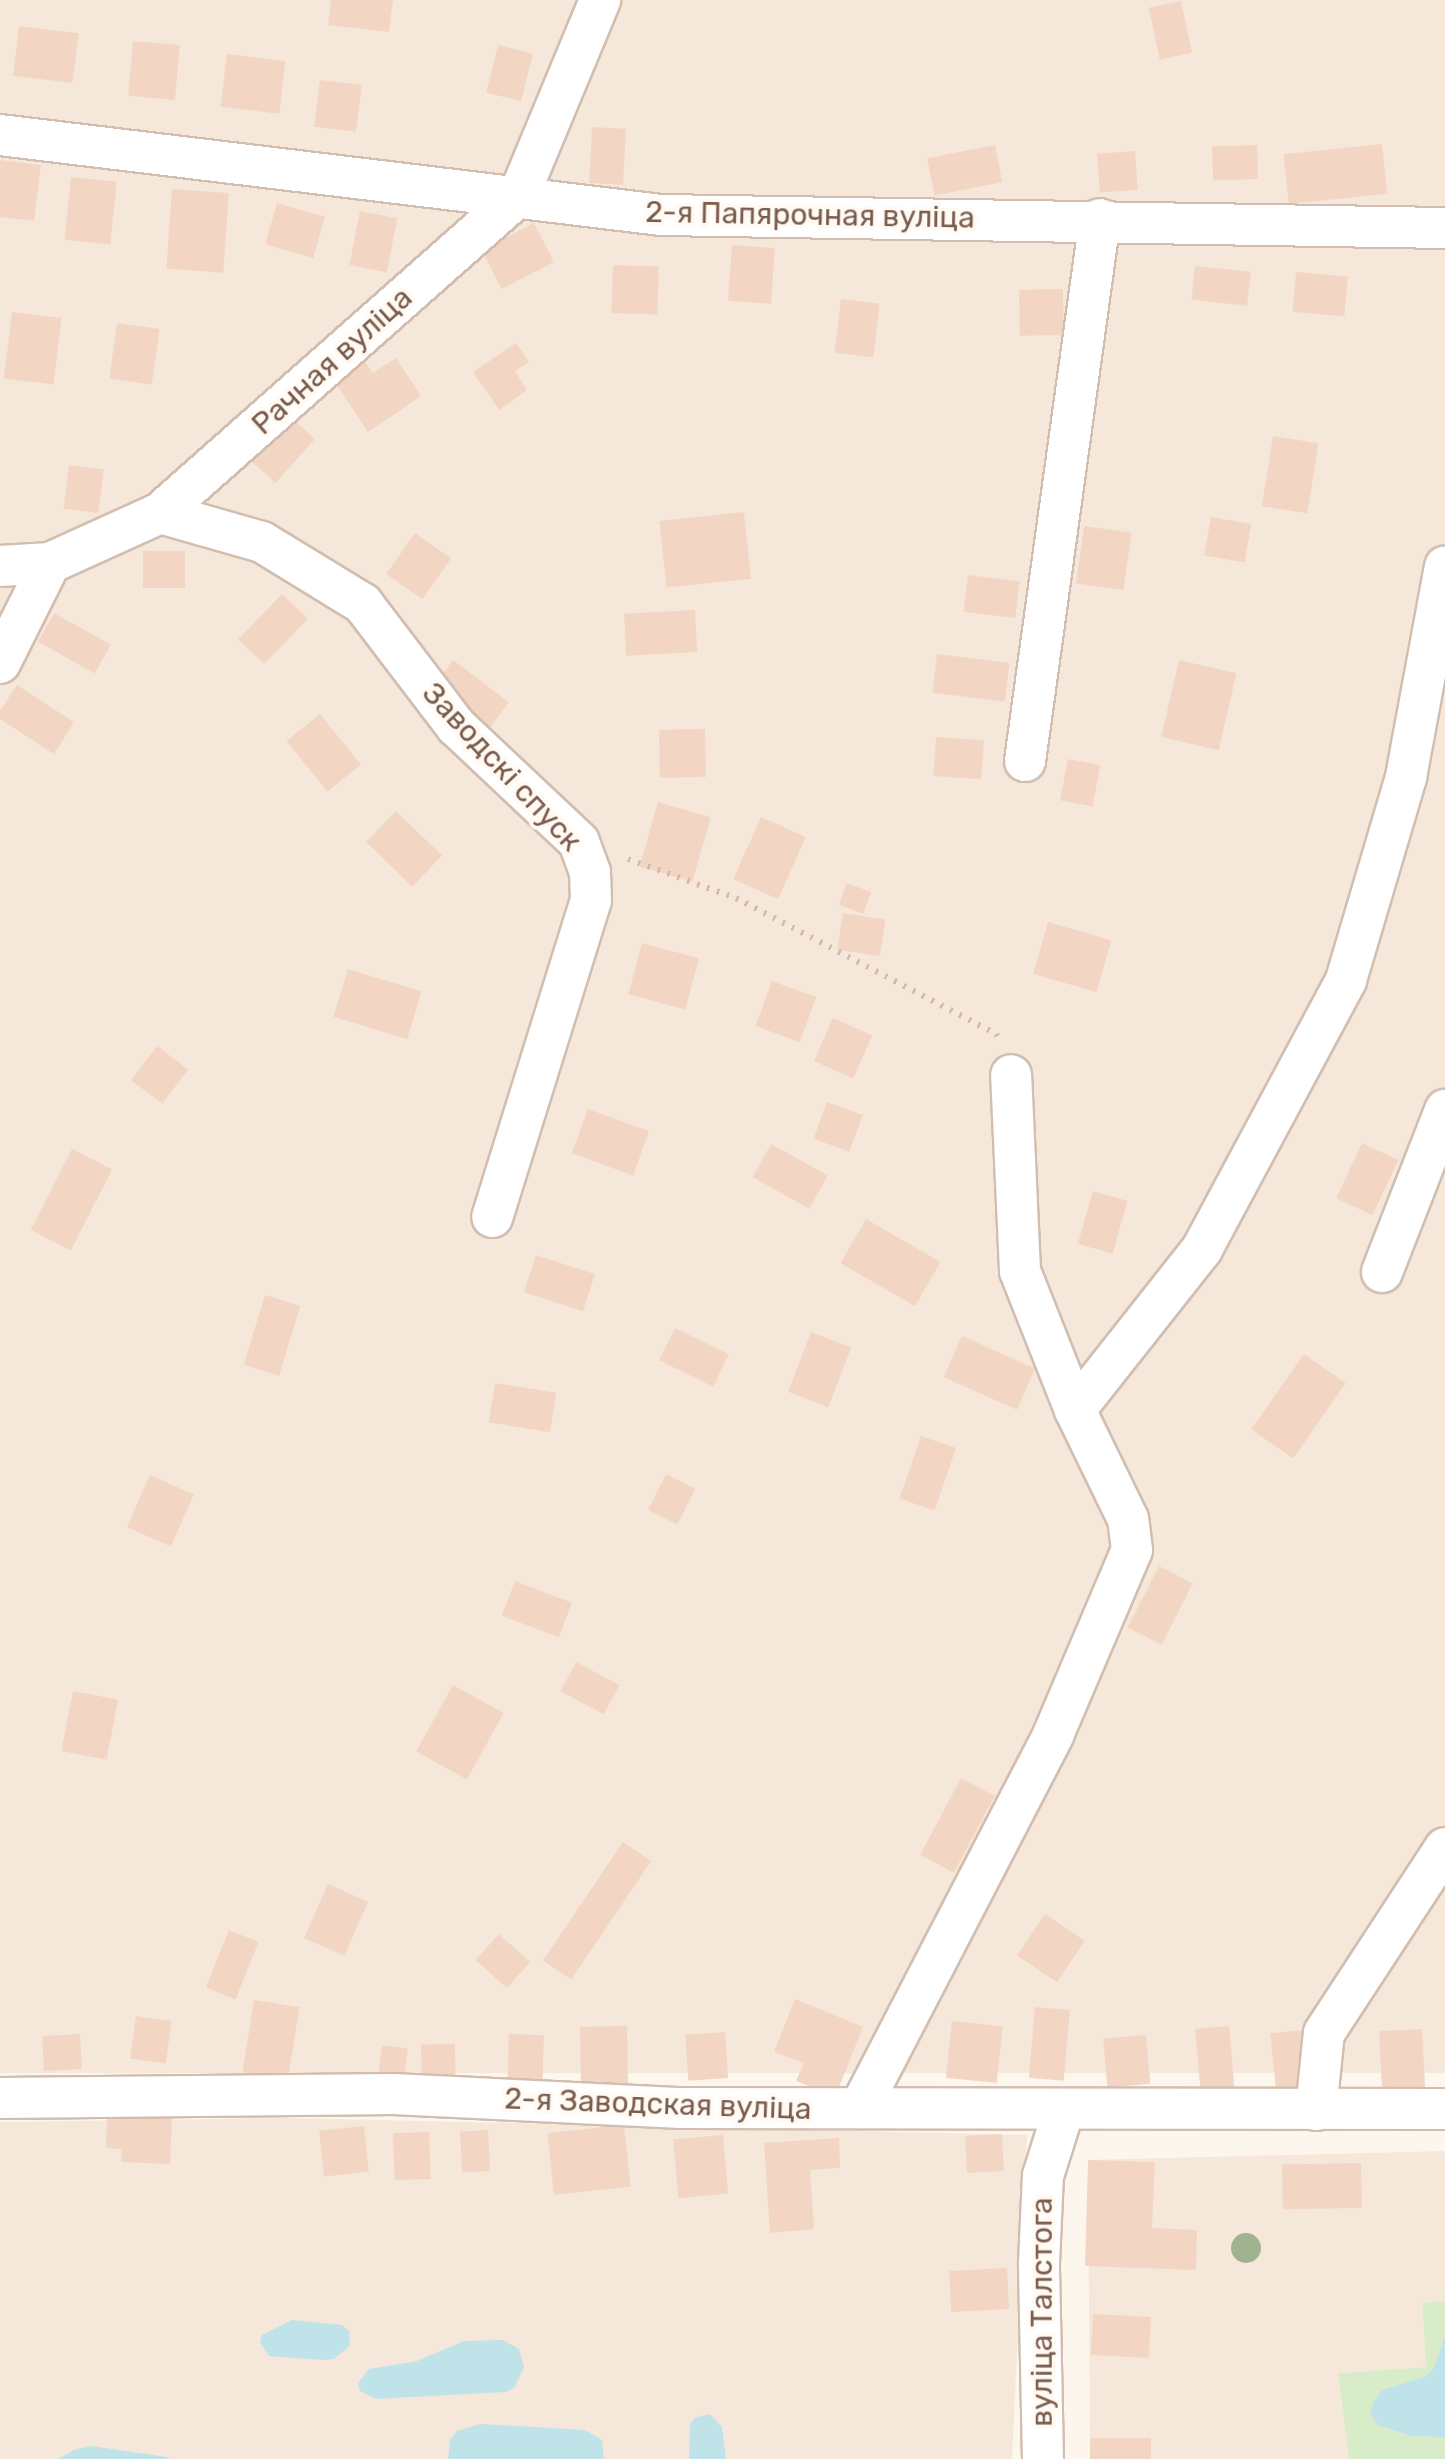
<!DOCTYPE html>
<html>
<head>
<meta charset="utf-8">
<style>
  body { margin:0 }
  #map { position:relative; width:1445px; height:2459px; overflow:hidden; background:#fdf6ec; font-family:Rubik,sans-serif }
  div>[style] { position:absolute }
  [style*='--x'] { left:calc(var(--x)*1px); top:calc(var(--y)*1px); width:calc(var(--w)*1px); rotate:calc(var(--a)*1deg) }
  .residential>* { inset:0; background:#f5e8da; transform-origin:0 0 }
  .green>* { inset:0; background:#d8ecc9 }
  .water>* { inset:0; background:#bfe3e8 }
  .building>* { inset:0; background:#f3d5c3; transform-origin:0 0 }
  .path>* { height:6px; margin-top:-3px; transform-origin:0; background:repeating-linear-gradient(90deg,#d9b8a5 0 2.5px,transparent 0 10.5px) }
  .roads { filter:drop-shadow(2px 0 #d1beb0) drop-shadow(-2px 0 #d1beb0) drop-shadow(0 2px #d1beb0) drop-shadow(0 -2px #d1beb0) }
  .minor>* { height:40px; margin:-20px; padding:0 20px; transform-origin:20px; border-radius:20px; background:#fff }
  .trees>* { width:30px; height:30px; margin:-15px; border-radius:50%; background:#a0b28e }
  span { translate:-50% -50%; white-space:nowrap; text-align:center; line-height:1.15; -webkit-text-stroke:8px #fffaf3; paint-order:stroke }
  .street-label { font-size:30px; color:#7a5c4d }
</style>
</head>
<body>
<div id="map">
  <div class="residential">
    <i style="left:0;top:0;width:1445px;height:2073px"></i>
    <i style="clip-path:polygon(290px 2118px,1027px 2135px,1012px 2459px,0 2459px,0 2122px)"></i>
    <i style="clip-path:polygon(1445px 2151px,1445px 2301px,1422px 2304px,1426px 2367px,1338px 2373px,1349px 2459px,1090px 2459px,1088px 2160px)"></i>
  </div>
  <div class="green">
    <i style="clip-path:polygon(1445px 2301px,1445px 2459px,1349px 2459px,1338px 2373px,1426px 2367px,1422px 2303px)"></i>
  </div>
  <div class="water">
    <i style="clip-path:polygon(292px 2320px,342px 2325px,349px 2331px,350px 2346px,334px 2359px,323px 2360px,269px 2356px,260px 2342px,262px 2335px)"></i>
    <i style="clip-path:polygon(1445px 2336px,1445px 2437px,1412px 2436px,1378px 2425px,1370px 2413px,1374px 2401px,1382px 2390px,1425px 2377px,1434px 2368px)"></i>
    <i style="clip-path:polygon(503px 2340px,519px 2349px,524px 2367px,515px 2387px,506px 2392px,376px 2399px,360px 2391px,358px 2383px,369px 2369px,417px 2361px,464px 2341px)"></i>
    <i style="clip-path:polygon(710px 2414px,722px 2427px,726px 2459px,689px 2459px,690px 2425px,694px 2418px)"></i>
    <i style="clip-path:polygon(480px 2424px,585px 2430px,602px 2440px,604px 2459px,448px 2459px,450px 2440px,457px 2431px)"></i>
    <i style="clip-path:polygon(92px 2446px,167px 2457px,170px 2459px,58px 2459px,76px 2449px)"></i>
  </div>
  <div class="building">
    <i style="clip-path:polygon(331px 0,393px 0,389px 32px,328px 25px)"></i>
    <i style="left:1181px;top:1px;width:53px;height:33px;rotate:78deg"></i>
    <i style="left:19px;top:26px;width:60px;height:50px;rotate:7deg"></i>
    <i style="left:133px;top:41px;width:47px;height:55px;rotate:5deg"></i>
    <i style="left:498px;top:45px;width:36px;height:49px;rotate:14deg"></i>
    <i style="left:227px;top:54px;width:59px;height:53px;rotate:7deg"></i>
    <i style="left:320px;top:80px;width:42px;height:47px;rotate:7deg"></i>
    <i style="left:592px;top:127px;width:34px;height:56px;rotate:3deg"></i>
    <i style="left:1382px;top:144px;width:50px;height:99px;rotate:84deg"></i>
    <i style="left:995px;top:145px;width:38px;height:69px;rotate:79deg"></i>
    <i style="left:1257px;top:145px;width:34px;height:45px;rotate:88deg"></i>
    <i style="left:1135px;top:151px;width:39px;height:38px;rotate:86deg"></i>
    <i style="clip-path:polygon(0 160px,41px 165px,34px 221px,0 217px)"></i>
    <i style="left:71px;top:177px;width:46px;height:63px;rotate:6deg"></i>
    <i style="left:172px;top:189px;width:57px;height:80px;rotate:4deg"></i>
    <i style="left:277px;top:203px;width:50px;height:43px;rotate:16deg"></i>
    <i style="left:360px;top:211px;width:38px;height:55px;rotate:11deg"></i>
    <i style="left:534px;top:223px;width:44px;height:59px;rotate:63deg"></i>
    <i style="left:732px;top:245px;width:43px;height:56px;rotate:4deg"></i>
    <i style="left:613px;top:265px;width:46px;height:48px;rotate:2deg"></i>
    <i style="left:1195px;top:266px;width:56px;height:34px;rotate:6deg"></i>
    <i style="left:1296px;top:272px;width:52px;height:40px;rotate:5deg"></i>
    <i style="left:1063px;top:289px;width:46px;height:44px;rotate:89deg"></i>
    <i style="left:841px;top:299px;width:39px;height:54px;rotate:7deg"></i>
    <i style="left:12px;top:312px;width:50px;height:67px;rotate:7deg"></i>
    <i style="left:117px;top:323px;width:43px;height:56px;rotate:8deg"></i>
    <i style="clip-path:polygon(516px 343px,529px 362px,515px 371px,527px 390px,499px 410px,473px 372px)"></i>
    <i style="clip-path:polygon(359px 353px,373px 373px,396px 358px,421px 396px,368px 432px,329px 373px)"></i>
    <i style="left:286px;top:413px;width:39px;height:59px;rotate:42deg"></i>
    <i style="left:1273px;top:436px;width:46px;height:71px;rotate:9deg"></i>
    <i style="left:69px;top:465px;width:35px;height:44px;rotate:7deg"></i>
    <i style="left:744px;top:512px;width:67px;height:85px;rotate:84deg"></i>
    <i style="left:1211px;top:517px;width:41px;height:39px;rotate:10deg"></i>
    <i style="left:1084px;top:526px;width:48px;height:58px;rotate:8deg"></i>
    <i style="left:415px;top:533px;width:44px;height:50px;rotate:35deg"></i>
    <i style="left:143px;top:551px;width:42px;height:37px"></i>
    <i style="left:968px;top:575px;width:52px;height:37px;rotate:7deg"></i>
    <i style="left:282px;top:594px;width:36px;height:63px;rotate:44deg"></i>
    <i style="left:695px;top:610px;width:42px;height:71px;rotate:87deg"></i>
    <i style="left:54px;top:613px;width:65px;height:33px;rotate:29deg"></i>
    <i style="left:937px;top:654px;width:73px;height:39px;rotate:7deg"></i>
    <i style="left:453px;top:660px;width:70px;height:39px;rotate:37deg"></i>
    <i style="left:1179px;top:660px;width:59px;height:79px;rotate:13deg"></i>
    <i style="clip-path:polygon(17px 685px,74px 722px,54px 754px,0 719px,0 711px)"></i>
    <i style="left:320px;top:714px;width:65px;height:43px;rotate:51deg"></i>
    <i style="left:705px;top:729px;width:48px;height:46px;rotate:89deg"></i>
    <i style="left:936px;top:737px;width:48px;height:39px;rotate:4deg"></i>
    <i style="left:1068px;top:759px;width:33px;height:42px;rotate:11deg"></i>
    <i style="left:658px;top:802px;width:55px;height:67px;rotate:16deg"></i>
    <i style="left:396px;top:811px;width:64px;height:43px;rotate:44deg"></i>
    <i style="left:761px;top:817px;width:49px;height:68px;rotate:24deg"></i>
    <i style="left:847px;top:883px;width:26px;height:23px;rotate:21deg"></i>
    <i style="left:843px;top:913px;width:43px;height:37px;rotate:9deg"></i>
    <i style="left:1048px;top:922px;width:66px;height:54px;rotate:16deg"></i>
    <i style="left:642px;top:943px;width:59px;height:53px;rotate:15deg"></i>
    <i style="left:348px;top:969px;width:77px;height:50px;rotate:17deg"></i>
    <i style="left:772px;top:981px;width:47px;height:48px;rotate:20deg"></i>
    <i style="left:833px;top:1018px;width:43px;height:47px;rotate:24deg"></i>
    <i style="left:157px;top:1046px;width:39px;height:43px;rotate:37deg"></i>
    <i style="left:827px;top:1102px;width:38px;height:39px;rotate:20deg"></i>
    <i style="left:588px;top:1109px;width:65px;height:47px;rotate:20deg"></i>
    <i style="left:1362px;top:1143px;width:40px;height:61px;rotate:25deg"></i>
    <i style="left:771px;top:1144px;width:65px;height:38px;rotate:29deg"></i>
    <i style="left:72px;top:1149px;width:45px;height:91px;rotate:27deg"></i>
    <i style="left:1093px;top:1191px;width:36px;height:55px;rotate:16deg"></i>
    <i style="left:866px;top:1219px;width:86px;height:51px;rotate:30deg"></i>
    <i style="left:536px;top:1255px;width:62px;height:39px;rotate:18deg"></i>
    <i style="left:265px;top:1295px;width:37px;height:73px;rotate:17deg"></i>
    <i style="left:675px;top:1328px;width:60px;height:36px;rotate:26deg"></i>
    <i style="left:811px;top:1332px;width:43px;height:64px;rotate:21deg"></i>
    <i style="left:962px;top:1336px;width:80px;height:45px;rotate:24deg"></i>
    <i style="left:1304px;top:1354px;width:51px;height:92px;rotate:35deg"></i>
    <i style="left:495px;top:1383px;width:62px;height:40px;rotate:9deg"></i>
    <i style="left:921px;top:1436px;width:37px;height:66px;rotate:19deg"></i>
    <i style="left:666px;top:1474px;width:33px;height:40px;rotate:27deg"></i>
    <i style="left:150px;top:1475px;width:48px;height:57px;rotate:24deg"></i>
    <i style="left:1159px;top:1566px;width:38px;height:69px;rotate:27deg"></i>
    <i style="left:515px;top:1581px;width:61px;height:37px;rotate:21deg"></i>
    <i style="left:576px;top:1662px;width:49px;height:33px;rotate:28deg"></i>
    <i style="left:453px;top:1685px;width:58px;height:76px;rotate:29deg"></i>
    <i style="left:73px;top:1691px;width:46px;height:61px;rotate:11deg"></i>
    <i style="left:961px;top:1778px;width:38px;height:87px;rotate:28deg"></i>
    <i style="left:623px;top:1842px;width:34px;height:143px;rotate:34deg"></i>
    <i style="left:328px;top:1884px;width:44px;height:59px;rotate:24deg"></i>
    <i style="left:1045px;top:1914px;width:48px;height:50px;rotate:34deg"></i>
    <i style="left:229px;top:1930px;width:32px;height:62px;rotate:22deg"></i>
    <i style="left:499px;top:1934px;width:42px;height:35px;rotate:42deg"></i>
    <i style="clip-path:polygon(795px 1999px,863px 2027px,835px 2097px,796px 2081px,804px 2063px,774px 2052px)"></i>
    <i style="left:254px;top:2000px;width:46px;height:73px;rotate:9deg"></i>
    <i style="left:1035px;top:2007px;width:35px;height:71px;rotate:5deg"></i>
    <i style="left:136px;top:2016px;width:36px;height:43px;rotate:8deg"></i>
    <i style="left:952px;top:2021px;width:51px;height:57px;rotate:6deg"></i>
    <i style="left:627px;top:2026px;width:59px;height:47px;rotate:89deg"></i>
    <i style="left:1229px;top:2026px;width:63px;height:34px;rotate:85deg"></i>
    <i style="left:1422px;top:2029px;width:67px;height:43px;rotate:87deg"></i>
    <i style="left:1302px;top:2030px;width:64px;height:32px;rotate:84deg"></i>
    <i style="left:725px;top:2032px;width:46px;height:40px;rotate:86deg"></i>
    <i style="left:80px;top:2034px;width:35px;height:38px;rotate:87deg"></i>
    <i style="left:509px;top:2034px;width:35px;height:45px;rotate:2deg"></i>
    <i style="left:1146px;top:2035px;width:49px;height:43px;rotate:85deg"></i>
    <i style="left:455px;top:2044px;width:39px;height:34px;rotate:89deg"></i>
    <i style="left:382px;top:2045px;width:26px;height:30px;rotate:7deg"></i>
    <i style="clip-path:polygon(107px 2113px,172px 2116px,170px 2164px,121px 2162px,122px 2149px,106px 2148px)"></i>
    <i style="left:624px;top:2125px;width:62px;height:77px;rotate:84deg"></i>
    <i style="left:364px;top:2126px;width:46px;height:45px;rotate:84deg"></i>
    <i style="left:488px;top:2130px;width:41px;height:28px;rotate:87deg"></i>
    <i style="left:429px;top:2132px;width:47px;height:36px;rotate:88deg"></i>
    <i style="left:1002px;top:2134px;width:37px;height:37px;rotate:87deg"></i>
    <i style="left:723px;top:2135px;width:59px;height:50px;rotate:85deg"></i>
    <i style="clip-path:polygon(839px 2138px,840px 2168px,810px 2170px,814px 2229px,770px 2233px,764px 2143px)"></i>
    <i style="clip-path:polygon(1088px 2160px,1155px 2162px,1152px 2228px,1197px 2230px,1196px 2270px,1085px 2266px)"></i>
    <i style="left:1361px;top:2163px;width:45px;height:79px;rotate:89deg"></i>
    <i style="left:1007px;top:2268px;width:41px;height:58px;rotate:87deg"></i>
    <i style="left:1093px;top:2314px;width:58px;height:41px;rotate:3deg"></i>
    <i style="left:1090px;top:2438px;width:61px;height:21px"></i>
  </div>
  <div class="path">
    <i style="--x:628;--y:859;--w:115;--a:19.9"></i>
    <i style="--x:736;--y:898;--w:293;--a:27.6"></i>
    <i style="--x:996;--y:1034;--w:9;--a:58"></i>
  </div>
  <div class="roads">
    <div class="minor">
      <i style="--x:0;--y:135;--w:666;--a:6.9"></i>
      <i style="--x:661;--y:215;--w:784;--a:0.95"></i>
      <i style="--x:160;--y:513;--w:106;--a:15.9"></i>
      <i style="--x:262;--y:542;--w:119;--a:31.5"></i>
      <i style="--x:363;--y:604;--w:153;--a:52.7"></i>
      <i style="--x:456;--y:726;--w:169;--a:43.3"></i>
      <i style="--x:579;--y:842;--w:32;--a:70"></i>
      <i style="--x:590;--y:872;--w:28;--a:88"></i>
      <i style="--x:591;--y:900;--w:332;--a:107.3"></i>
      <i style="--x:0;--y:566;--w:50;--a:-3.4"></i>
      <i style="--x:0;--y:663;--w:112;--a:-63.4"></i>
      <i style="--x:50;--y:563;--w:121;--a:-24.4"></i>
      <i style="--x:160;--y:513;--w:480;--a:-41.5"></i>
      <i style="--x:519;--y:195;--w:211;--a:-67.4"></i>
      <i style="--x:1025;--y:761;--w:547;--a:-82.12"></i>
      <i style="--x:1382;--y:1272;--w:174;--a:-68.7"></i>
      <i style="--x:1075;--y:1410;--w:205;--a:-51.7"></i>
      <i style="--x:1202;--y:1249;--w:305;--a:-61.8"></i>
      <i style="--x:1346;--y:980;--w:212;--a:-73.5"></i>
      <i style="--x:1406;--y:777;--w:214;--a:-79.5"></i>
      <i style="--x:0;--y:2098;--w:393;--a:-0.6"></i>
      <i style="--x:393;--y:2094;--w:289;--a:2.8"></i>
      <i style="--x:682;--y:2108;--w:763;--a:0.08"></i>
      <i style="--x:860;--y:2108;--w:420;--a:-62.6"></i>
      <i style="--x:1053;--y:1735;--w:201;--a:-66.9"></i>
      <i style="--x:1132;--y:1550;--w:31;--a:-97"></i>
      <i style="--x:1128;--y:1519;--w:121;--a:-115.9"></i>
      <i style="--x:1075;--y:1410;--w:149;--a:-111.6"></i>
      <i style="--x:1020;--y:1271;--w:196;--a:-92.6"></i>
      <i style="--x:1316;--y:2110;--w:77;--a:-84.1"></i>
      <i style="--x:1324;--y:2033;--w:221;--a:-56.8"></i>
      <i style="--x:1043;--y:2459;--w:196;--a:-91.2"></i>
      <i style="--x:1039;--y:2263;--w:87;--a:-87.4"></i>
      <i style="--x:1043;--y:2176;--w:70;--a:-72.6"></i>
    </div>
  </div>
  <div class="trees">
    <i style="left:1246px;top:2248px"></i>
  </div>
  <div class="street-label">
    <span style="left:810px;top:215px;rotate:1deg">2-я Папярочная вуліца</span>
    <span style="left:332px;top:361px;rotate:-42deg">Рачная вуліца</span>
    <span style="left:502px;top:767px;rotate:47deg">Заводскі спуск</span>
    <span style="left:658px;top:2104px;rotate:2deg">2-я Заводская вуліца</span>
    <span style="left:1042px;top:2312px;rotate:-90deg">вуліца Талстога</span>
  </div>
</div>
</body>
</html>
